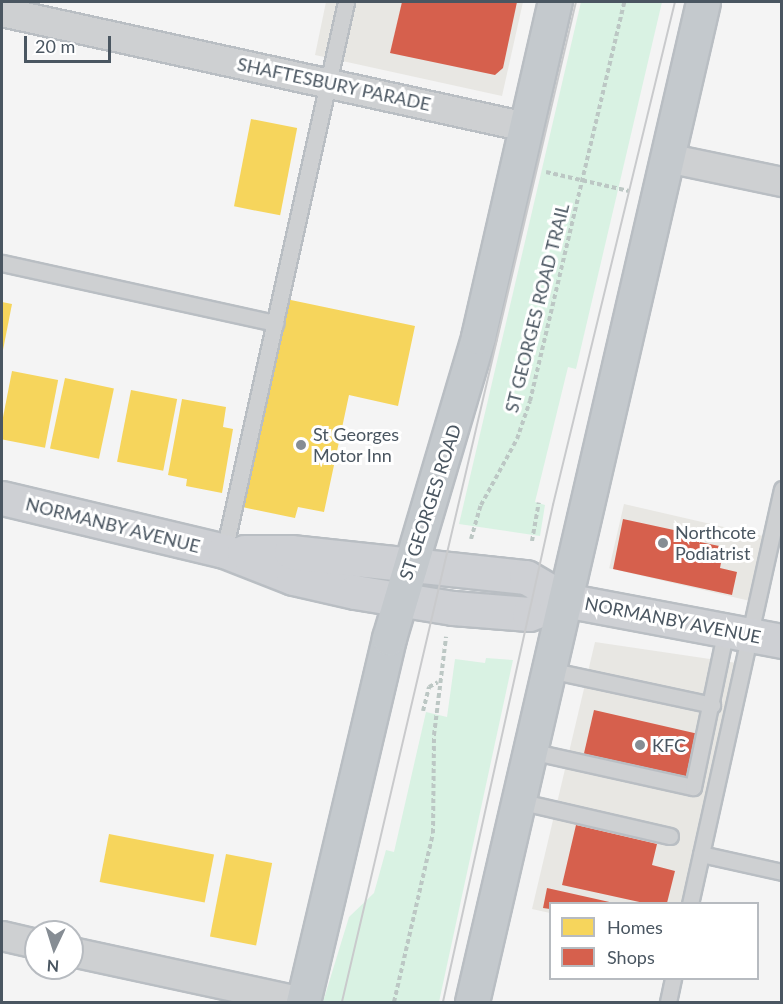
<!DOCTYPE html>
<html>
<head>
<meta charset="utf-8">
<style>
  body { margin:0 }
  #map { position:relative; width:783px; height:1004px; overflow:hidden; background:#f4f4f4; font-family:Lato,sans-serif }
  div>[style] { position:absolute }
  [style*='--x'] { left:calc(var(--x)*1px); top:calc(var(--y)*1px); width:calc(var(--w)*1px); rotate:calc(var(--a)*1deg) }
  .commercial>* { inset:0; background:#e8e7e3; transform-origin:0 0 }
  .green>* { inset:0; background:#d9f2e3 }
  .homes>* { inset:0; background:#f6d55c; transform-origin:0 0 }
  .shops>* { inset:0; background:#d6604d; transform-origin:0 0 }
  .path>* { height:4px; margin-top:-2px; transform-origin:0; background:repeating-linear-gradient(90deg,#bcc7c4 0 4.5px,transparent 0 7.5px) }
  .roads { filter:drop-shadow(2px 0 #b9bec3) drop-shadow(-2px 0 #b9bec3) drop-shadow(0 2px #b9bec3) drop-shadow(0 -2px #b9bec3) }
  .service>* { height:15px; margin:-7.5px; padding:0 7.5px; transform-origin:7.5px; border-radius:7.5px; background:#ced0d2 }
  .minor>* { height:28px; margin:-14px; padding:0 14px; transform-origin:14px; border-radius:14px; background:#ced0d2 }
  .secondary>* { height:33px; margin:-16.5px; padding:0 16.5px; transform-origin:16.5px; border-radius:16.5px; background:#ced0d4 }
  .trunk>* { height:33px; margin:-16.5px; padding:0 16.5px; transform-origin:16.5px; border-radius:16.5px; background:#c4c9cd }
  .tram>* { height:1.5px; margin:-0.75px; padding:0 0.75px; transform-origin:0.75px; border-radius:0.75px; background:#c9cacc }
  .dots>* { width:16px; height:16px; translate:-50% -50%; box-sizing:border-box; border:3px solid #fff; border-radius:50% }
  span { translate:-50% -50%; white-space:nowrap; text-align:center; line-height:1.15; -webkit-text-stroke:6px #fff; paint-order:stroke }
  .street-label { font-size:18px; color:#4a5661 }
  .poi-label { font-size:18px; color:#4a5661 }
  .left { translate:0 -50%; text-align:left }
  .frame { position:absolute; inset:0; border:3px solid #4a5661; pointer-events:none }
  .legend { position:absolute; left:549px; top:902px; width:210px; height:78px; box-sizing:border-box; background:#fff; border:2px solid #b7bbc0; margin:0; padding:8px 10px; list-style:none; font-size:18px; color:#4a5661 }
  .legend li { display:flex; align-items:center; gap:12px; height:30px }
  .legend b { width:30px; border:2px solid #b7bbc0 }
  .north { position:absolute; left:24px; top:920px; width:60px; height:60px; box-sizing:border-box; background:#fff; border:2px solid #b7bbc0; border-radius:50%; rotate:184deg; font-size:16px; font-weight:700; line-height:24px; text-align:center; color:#4a5661 }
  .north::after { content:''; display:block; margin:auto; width:21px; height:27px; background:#868d94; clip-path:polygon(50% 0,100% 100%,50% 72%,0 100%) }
  .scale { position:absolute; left:24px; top:36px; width:87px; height:27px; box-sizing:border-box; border:3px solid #4a5661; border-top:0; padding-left:8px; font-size:18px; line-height:21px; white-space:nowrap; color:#4a5661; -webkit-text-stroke:4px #fff; paint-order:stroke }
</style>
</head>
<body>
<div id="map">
  <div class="commercial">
    <i style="clip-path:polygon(326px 2px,523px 2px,502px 96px,315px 55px)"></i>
    <i style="left:624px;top:504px;width:157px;height:66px;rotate:13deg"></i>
    <i style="clip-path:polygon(595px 642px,737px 663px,684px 903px,550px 904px,550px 913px,532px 909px)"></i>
  </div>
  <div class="green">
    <i style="clip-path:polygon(581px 2px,662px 2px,576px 369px,568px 367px,535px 502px,545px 505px,540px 536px,459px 524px)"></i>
    <i style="clip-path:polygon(486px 658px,513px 660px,439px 1002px,323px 1002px,349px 917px,374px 893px,386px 850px,394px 852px,426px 712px,447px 717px,455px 659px,485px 663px)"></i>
  </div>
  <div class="homes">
    <i style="left:251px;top:119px;width:47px;height:89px;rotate:11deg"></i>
    <i style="clip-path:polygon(286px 299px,415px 326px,398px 406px,349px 395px,324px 512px,298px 507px,295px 518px,242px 507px)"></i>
    <i style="clip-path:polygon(2px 302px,12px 304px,3px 350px,2px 350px)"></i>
    <i style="left:12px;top:371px;width:47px;height:69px;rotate:11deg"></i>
    <i style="left:65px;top:378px;width:50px;height:72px;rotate:12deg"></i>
    <i style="left:131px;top:390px;width:47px;height:73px;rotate:11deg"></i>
    <i style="clip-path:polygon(182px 399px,226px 407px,223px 427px,233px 429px,222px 493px,186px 486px,187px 479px,168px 475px)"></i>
    <i style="left:109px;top:834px;width:107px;height:49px;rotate:11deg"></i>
    <i style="left:226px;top:854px;width:47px;height:84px;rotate:11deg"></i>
  </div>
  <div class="shops">
    <i style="clip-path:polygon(402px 2px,517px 2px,503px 68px,495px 75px,390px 53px)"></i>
    <i style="clip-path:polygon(623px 519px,697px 535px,695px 541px,724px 547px,720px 568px,737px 572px,732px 595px,613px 569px)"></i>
    <i style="left:594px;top:710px;width:105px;height:47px;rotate:13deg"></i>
    <i style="clip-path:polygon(576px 825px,657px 844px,652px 865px,675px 871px,667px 903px,644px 903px,562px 885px)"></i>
    <i style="clip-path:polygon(547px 888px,614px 903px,550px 903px,550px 909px,543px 908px)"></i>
  </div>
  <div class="path">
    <i style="--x:546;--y:172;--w:85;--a:12.9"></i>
    <i style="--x:471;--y:539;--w:35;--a:-74"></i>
    <i style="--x:481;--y:505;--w:75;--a:-61.4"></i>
    <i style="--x:517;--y:439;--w:40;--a:-71.1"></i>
    <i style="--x:530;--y:401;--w:410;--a:-76.7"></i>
    <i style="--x:532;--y:541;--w:39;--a:-80"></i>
    <i style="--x:423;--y:711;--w:25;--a:-76"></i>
    <i style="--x:429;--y:687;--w:10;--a:-29"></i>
    <i style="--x:394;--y:1002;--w:173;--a:-77"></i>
    <i style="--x:433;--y:833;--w:98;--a:-89.4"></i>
    <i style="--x:434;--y:735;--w:99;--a:-83"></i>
  </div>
  <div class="roads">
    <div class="service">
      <i style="--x:2;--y:263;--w:280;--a:12.4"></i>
      <i style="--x:224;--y:551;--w:562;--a:-77.47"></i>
      <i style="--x:549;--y:670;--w:167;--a:12.1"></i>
      <i style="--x:530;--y:751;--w:167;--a:12.5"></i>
      <i style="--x:693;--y:787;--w:161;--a:-78.2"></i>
      <i style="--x:518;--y:801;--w:156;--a:13"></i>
      <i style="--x:701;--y:854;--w:83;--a:12.5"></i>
      <i style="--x:690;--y:904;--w:425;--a:-77.5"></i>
      <i style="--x:668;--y:1002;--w:25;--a:-78"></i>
    </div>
    <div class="minor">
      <i style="--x:2;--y:12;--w:536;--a:12.38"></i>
      <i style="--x:667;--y:158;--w:117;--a:11.8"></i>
      <i style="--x:2;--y:936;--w:35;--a:13"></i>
      <i style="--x:72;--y:952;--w:237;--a:12.2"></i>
    </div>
    <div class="secondary">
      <i style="--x:2;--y:498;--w:228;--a:13.4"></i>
      <i style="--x:224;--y:551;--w:74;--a:21.4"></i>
      <i style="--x:293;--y:578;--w:64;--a:12.7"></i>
      <i style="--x:355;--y:592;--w:99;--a:9.3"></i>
      <i style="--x:453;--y:608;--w:76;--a:4.5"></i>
      <i style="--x:529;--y:614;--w:39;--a:-21"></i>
      <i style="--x:244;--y:552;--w:47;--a:0"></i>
      <i style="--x:291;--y:552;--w:236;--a:6.1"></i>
      <i style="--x:526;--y:577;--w:45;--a:30.5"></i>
      <i style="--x:565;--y:600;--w:221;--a:10.7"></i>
    </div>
    <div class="trunk">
      <i style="--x:303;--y:1002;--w:374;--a:-76.7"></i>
      <i style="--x:389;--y:638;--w:314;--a:-73.5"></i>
      <i style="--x:478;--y:337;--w:344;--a:-77.1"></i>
      <i style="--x:472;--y:1002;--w:1026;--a:-76.99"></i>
    </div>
  </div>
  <div class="tram">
    <i style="--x:342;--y:1002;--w:1027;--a:-76.83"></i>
    <i style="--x:443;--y:1002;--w:509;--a:-77.52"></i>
    <i style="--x:553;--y:505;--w:518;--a:-76.37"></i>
  </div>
  <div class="dots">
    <i style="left:301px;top:445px;background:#868d94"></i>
    <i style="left:663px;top:543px;background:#868d94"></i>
    <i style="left:640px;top:745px;background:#868d94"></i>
  </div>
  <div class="street-label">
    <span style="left:334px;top:84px;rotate:12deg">SHAFTESBURY PARADE</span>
    <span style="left:537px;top:308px;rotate:-76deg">ST GEORGES ROAD TRAIL</span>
    <span style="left:430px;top:502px;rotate:-72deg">ST GEORGES ROAD</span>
    <span style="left:113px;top:525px;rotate:14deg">NORMANBY AVENUE</span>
    <span style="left:673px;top:620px;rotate:11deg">NORMANBY AVENUE</span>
  </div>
  <div class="poi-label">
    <span class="left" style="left:313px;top:445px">St Georges<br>Motor Inn</span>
    <span class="left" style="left:675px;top:543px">Northcote<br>Podiatrist</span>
    <span class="left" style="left:652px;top:745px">KFC</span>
  </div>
  <div class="frame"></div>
  <ul class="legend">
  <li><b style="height:16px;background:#f6d55c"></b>Homes</li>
  <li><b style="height:16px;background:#d6604d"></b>Shops</li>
  </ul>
  <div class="north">N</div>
  <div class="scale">20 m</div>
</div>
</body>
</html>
